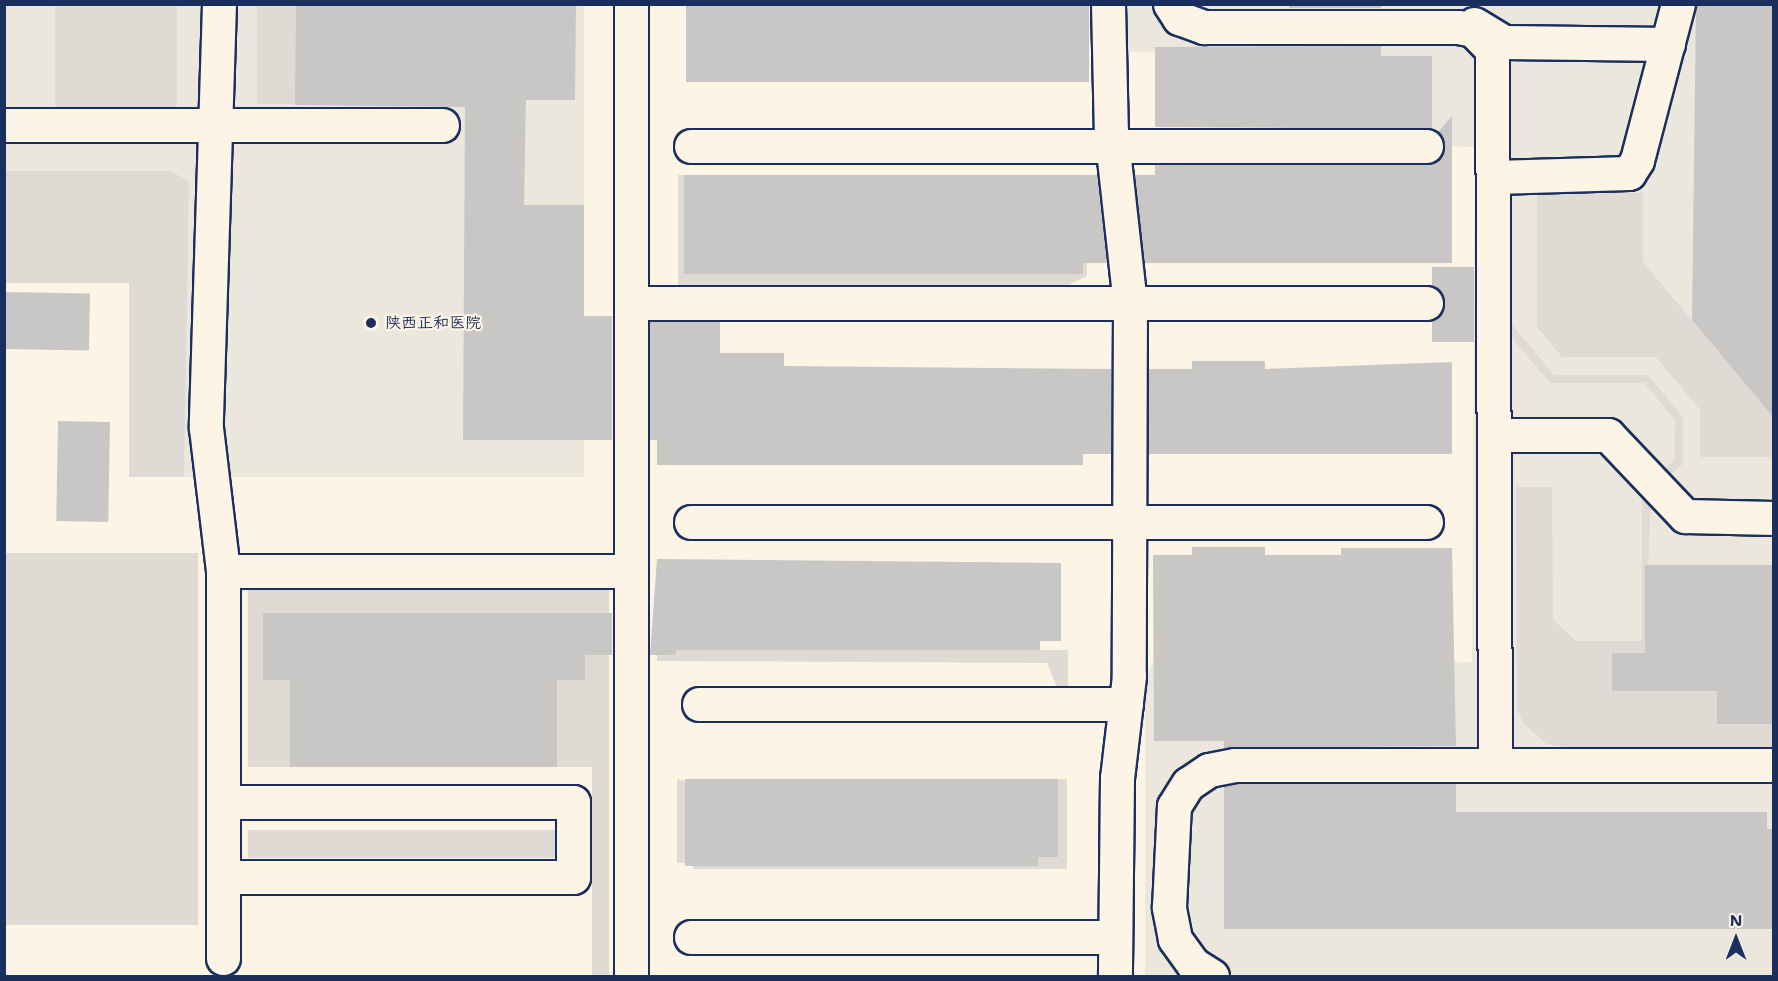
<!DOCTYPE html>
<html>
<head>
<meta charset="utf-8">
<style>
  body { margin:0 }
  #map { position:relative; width:1778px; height:981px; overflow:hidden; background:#fcf5e5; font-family:"Shantell Sans","LXGW WenKai TC",sans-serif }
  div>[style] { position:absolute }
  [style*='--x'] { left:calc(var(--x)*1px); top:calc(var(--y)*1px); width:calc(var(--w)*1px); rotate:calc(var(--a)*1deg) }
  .built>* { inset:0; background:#ece7dc }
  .green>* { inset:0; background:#dfdbd4; transform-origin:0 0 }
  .building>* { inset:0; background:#c8c7c6; transform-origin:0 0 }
  .roads { filter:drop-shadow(2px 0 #1b2f5e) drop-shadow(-2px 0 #1b2f5e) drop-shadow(0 2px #1b2f5e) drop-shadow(0 -2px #1b2f5e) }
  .minor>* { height:33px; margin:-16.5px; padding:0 16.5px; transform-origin:16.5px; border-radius:16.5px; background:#fcf5e5 }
  .dots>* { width:16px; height:16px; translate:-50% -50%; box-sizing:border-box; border:3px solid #fcf5e5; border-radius:50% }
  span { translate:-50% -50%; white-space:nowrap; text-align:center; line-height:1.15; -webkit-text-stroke:4.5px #fcf5e5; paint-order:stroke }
  .poi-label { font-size:16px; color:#1b2f5e }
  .left { translate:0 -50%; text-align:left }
  .frame { position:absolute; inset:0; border:6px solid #1b2f5e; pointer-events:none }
  .north { position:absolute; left:1706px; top:909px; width:60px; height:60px; -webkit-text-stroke:4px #fcf5e5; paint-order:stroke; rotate:0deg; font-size:16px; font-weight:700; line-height:24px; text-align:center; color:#1b2f5e }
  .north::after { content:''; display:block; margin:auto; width:21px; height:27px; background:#1b2f5e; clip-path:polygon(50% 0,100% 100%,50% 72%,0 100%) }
</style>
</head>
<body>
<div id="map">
  <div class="built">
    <i style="clip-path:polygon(4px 5px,584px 5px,584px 477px,158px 477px,158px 204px,5px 204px)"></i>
    <i style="clip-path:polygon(1125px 5px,1773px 5px,1773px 976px,1145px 976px,1145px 682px,1154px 659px,1472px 662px,1475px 147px,1432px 146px,1431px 56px,1390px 121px,1155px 47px,1155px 52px,1125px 52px)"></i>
  </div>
  <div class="green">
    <i style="left:55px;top:5px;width:122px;height:107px"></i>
    <i style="left:257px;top:5px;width:39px;height:99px"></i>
    <i style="clip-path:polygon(5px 171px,170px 171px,189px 181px,184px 477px,129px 477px,129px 283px,5px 283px)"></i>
    <i style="clip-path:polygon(678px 175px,684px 175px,684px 274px,1082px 274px,1087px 175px,1087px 276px,1064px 287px,678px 287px)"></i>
    <i style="clip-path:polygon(1537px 193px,1643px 193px,1643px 262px,1773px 417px,1773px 457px,1700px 457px,1700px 410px,1656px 357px,1562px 357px,1537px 327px)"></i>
    <i style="clip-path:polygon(1493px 302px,1554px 375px,1648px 375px,1683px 417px,1683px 464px,1651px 491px,1645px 653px,1612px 653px,1612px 690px,1717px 691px,1717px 724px,1772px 724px,1773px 691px,1773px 747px,1565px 747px,1547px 744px,1524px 724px,1517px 710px,1516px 487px,1552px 487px,1553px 619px,1576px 641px,1642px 641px,1642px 487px,1674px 461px,1675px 420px,1644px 383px,1550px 383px,1495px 318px)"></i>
    <i style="left:4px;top:553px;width:194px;height:372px"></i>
    <i style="clip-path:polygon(248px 588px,609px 588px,609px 976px,592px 976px,592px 767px,557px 767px,557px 703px,545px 680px,585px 680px,585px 613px,263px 613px,263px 680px,303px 680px,290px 703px,290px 767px,248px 767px)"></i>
    <i style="clip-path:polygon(676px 650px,1068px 650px,1068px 697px,1061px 697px,1047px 663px,657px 661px,657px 655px,675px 655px)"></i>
    <i style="clip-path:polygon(677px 779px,1038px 866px,1038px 857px,1058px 856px,1058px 779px,1067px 779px,1067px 869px,693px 869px,693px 863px,677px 863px)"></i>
    <i style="left:248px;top:830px;width:309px;height:28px"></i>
  </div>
  <div class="building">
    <i style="clip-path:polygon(296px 4px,576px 4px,575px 100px,526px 100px,524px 205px,584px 205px,584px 316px,612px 316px,612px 440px,463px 440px,465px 107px,295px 105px)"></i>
    <i style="left:686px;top:4px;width:403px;height:78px"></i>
    <i style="left:1289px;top:4px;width:92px;height:4px"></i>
    <i style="clip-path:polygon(1696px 4px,1773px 4px,1773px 417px,1692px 320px)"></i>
    <i style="clip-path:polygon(1381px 46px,1381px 56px,1432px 56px,1432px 129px,1155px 127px,1155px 47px)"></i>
    <i style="clip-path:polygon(1452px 116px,1452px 263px,1144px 263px,1135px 175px,1155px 175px,1155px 165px,1427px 165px,1442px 155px,1438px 132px)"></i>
    <i style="clip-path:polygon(684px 175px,1097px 175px,1107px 263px,1083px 263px,1083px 274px,684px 274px)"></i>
    <i style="clip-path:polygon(1432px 267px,1474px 267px,1474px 342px,1432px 342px,1432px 320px,1445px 304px,1432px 286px)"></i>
    <i style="left:4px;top:292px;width:86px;height:57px;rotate:1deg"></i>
    <i style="clip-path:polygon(650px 322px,720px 322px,720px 353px,784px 353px,784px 366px,1111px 369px,1111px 454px,1083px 454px,1083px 465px,657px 465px,657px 440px,650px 440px)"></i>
    <i style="clip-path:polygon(1192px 361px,1265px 361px,1265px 369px,1452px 362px,1452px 454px,1148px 454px,1149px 369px,1192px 369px)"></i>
    <i style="left:58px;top:421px;width:52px;height:100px;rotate:1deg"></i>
    <i style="clip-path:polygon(1192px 547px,1265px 547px,1265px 555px,1341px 555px,1341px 548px,1452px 548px,1456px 746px,1224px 748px,1224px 741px,1154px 741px,1153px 555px,1192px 555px)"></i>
    <i style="clip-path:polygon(657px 559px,1061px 563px,1061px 641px,1040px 641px,1040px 650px,676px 650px,676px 655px,650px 655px)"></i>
    <i style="clip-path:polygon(1645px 565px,1773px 565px,1773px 724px,1717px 724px,1717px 691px,1612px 691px,1612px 653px,1645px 653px)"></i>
    <i style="clip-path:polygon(263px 613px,612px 613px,612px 655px,585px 655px,585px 680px,557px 680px,557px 767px,290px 767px,290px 680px,263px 680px)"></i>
    <i style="clip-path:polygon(685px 779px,1058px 779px,1058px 857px,1038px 857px,1038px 866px,685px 866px)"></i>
    <i style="clip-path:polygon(1237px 784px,1456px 784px,1456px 812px,1767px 812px,1767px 829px,1773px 829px,1773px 929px,1224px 929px,1224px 786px)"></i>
  </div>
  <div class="roads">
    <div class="minor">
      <i style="--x:219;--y:4;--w:424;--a:91.8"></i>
      <i style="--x:206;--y:428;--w:144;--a:83.2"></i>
      <i style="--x:223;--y:571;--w:387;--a:90"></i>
      <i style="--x:631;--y:4;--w:972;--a:90"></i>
      <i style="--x:1108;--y:4;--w:128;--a:88.7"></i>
      <i style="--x:1111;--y:132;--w:172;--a:83.7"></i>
      <i style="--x:1130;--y:303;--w:373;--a:90.2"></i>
      <i style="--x:1129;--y:676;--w:103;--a:96.7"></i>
      <i style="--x:1117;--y:778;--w:198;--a:90.6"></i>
      <i style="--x:1170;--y:4;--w:17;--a:57"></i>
      <i style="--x:1179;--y:18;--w:27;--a:20"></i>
      <i style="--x:1204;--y:27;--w:254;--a:0"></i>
      <i style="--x:1458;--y:27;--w:15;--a:11"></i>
      <i style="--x:1473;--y:30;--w:28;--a:46"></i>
      <i style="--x:1492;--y:50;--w:715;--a:89.76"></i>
      <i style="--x:1474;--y:24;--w:35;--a:31"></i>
      <i style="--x:1504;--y:42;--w:164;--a:0.7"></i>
      <i style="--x:4;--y:125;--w:438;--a:0"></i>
      <i style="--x:691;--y:146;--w:735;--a:0"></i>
      <i style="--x:1495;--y:177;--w:134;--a:-1.7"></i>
      <i style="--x:1629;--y:173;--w:15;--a:-58"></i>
      <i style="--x:1637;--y:160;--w:161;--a:-75.3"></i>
      <i style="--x:631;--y:303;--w:795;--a:0"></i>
      <i style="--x:1495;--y:435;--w:113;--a:0"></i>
      <i style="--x:1608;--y:435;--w:112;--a:46.5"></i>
      <i style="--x:1685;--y:516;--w:89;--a:1.3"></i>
      <i style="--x:691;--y:522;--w:735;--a:0"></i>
      <i style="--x:223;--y:571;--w:408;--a:0"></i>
      <i style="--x:699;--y:704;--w:427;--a:0"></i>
      <i style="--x:223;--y:802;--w:350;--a:0"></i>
      <i style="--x:573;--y:802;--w:75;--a:90"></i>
      <i style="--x:573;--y:877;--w:350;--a:180"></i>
      <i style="--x:691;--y:937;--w:424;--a:0"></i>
      <i style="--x:1212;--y:976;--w:22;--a:-148"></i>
      <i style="--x:1193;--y:964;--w:31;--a:-126"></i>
      <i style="--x:1175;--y:939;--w:33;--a:-101"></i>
      <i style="--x:1169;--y:907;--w:101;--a:-87.2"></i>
      <i style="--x:1174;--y:806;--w:26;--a:-58"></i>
      <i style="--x:1188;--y:784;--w:25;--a:-34"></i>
      <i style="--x:1209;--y:770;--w:26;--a:-11"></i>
      <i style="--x:1235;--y:765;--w:539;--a:0"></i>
    </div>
  </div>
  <div class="dots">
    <i style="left:371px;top:323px;background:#1b2f5e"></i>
  </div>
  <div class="poi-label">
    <span class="left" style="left:385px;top:323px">陕西正和医院</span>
  </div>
  <div class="frame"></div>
  <div class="north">N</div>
</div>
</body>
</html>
